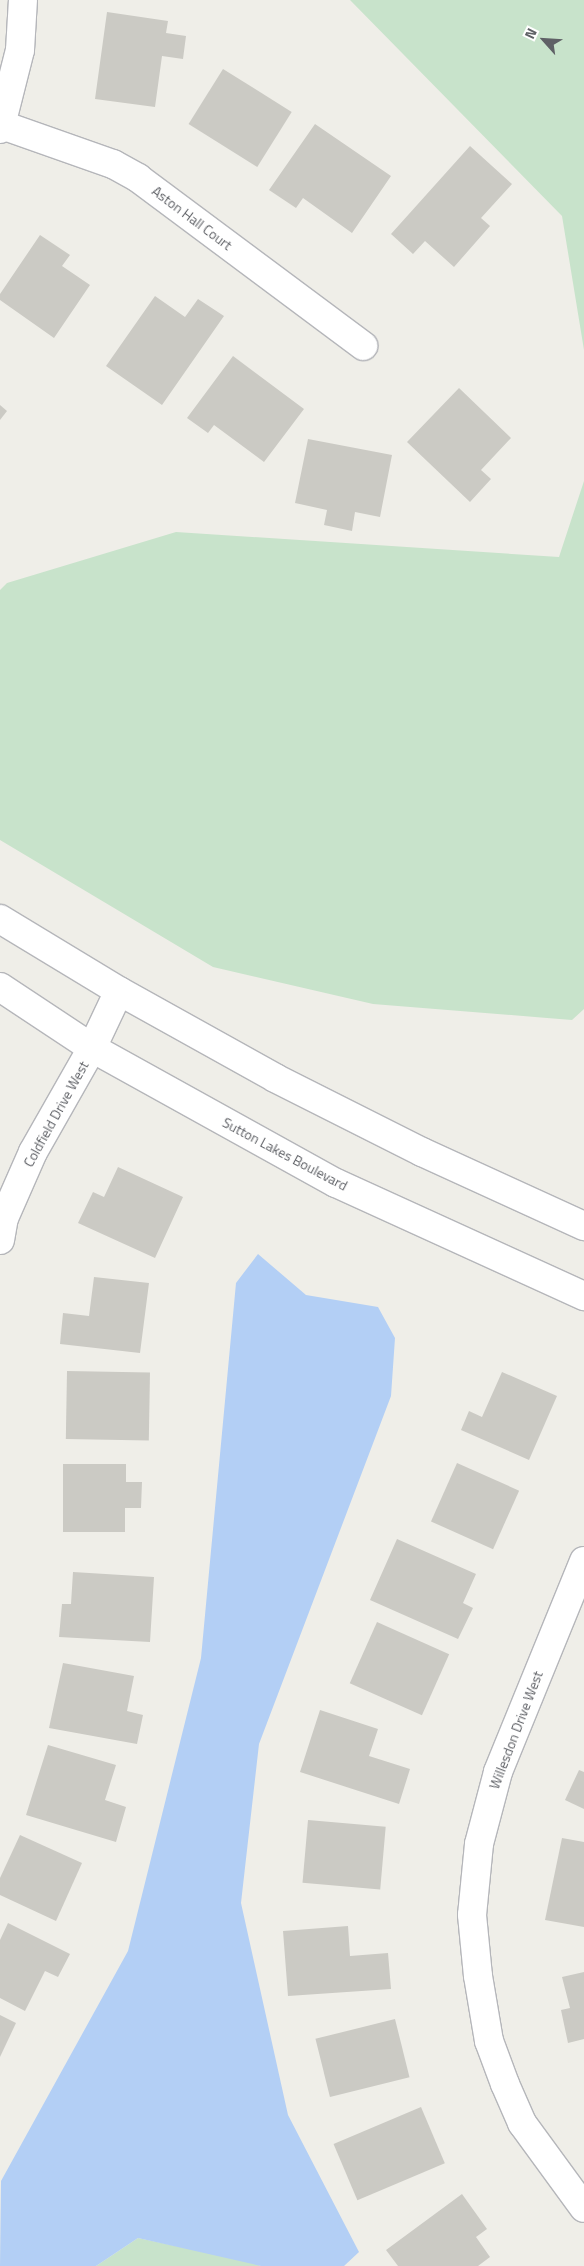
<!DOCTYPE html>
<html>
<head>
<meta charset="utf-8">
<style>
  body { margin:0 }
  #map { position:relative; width:584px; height:2266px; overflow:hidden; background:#efeee8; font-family:"Titillium Web",sans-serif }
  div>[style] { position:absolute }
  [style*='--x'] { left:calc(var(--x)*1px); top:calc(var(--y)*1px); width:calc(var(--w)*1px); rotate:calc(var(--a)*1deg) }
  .green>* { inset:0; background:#c8e3cb }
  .water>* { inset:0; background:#b3cff5 }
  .building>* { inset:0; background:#cbcac4; transform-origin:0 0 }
  .roads { filter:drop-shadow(1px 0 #b5b6ba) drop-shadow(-1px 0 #b5b6ba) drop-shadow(0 1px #b5b6ba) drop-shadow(0 -1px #b5b6ba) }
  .street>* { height:28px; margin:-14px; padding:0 14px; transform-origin:14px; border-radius:14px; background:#fff }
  span { translate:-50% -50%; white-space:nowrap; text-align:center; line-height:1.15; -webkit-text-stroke:4.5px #fff; paint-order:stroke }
  .street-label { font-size:14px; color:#5f6166 }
  .north { position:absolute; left:519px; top:15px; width:50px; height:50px; -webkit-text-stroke:4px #fff; paint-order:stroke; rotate:296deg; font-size:14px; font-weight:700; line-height:20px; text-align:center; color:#5f6166 }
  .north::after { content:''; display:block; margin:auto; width:18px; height:22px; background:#5f6166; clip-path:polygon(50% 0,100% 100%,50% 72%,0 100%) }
</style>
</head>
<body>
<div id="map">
  <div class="green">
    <i style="clip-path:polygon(350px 0,584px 0,584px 350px,562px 216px)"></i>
    <i style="clip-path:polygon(584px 481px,584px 1009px,572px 1020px,373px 1004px,213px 967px,0 840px,0 590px,7px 583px,176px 532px,559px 557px)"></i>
    <i style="clip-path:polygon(138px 2238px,251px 2262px,261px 2266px,96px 2266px)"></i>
  </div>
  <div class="water">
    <i style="clip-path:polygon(258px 1254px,306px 1295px,378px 1307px,395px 1338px,391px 1396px,259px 1744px,241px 1903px,288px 2115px,359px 2252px,344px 2266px,261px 2266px,138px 2238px,96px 2266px,0 2266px,1px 2181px,128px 1951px,201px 1658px,236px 1283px)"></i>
  </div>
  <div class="building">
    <i style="clip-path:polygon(107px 12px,168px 21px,166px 33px,186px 36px,183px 59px,162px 56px,155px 107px,95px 99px)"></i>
    <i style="left:223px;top:69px;width:81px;height:65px;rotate:32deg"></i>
    <i style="clip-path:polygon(315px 124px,391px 176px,352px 233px,303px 198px,296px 208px,269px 190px)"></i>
    <i style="clip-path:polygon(470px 146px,512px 184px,481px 218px,490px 226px,454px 267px,425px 241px,413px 254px,391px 234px)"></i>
    <i style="clip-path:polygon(40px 235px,70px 255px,62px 266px,90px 285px,54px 338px,0 300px,0 294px)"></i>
    <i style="clip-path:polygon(155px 296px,185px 317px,198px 299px,224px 316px,162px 405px,106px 366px)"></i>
    <i style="clip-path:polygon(233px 356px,304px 409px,264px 462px,214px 425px,208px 433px,187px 418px)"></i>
    <i style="clip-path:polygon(459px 388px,511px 438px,481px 470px,491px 479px,470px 502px,407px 442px)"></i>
    <i style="clip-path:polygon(0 405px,7px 411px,0 420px)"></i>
    <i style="clip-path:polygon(308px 439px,392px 455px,380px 517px,355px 512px,352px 531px,324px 525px,327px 510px,295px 503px)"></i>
    <i style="clip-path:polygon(118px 1167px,183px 1197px,155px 1258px,78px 1223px,93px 1192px,104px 1197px)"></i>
    <i style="clip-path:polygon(94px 1277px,149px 1283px,140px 1353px,60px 1344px,63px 1313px,89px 1316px)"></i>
    <i style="left:67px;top:1371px;width:83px;height:68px;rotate:1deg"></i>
    <i style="clip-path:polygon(502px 1372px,557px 1396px,529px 1460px,461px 1430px,469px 1411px,482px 1417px)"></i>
    <i style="left:457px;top:1463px;width:68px;height:64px;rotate:24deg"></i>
    <i style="clip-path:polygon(63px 1464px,126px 1464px,126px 1482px,142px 1482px,141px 1508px,125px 1508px,125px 1532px,63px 1532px)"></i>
    <i style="clip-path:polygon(397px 1539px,476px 1574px,463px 1603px,473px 1608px,458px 1639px,370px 1600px)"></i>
    <i style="clip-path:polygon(73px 1572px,154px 1577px,150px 1642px,59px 1637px,62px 1604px,71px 1604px)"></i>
    <i style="left:377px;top:1622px;width:79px;height:67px;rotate:24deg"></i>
    <i style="clip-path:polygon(63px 1663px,134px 1676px,127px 1711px,143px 1715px,137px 1744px,49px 1728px)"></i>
    <i style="clip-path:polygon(320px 1710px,378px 1729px,369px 1756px,410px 1769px,399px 1804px,300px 1772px)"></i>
    <i style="clip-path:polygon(48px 1745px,116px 1765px,105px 1800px,126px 1807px,116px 1842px,26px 1815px)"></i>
    <i style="clip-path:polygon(579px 1770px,584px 1772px,584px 1809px,565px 1800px)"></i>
    <i style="left:308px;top:1820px;width:78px;height:63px;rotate:5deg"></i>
    <i style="clip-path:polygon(20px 1835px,82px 1863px,56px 1921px,0 1895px,0 1878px)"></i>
    <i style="clip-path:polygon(562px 1838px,584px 1842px,584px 1927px,545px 1920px)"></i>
    <i style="clip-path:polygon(8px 1923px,70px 1954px,58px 1977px,45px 1971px,25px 2011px,0 1998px,0 1940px)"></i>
    <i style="clip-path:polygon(348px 1926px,350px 1956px,388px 1953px,391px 1989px,288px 1996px,283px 1931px)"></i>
    <i style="clip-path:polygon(584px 1972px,584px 2039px,568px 2043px,561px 2010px,570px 2008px,562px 1977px)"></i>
    <i style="clip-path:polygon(0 2015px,16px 2023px,0 2057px)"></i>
    <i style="left:395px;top:2019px;width:60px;height:82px;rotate:76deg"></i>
    <i style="left:421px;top:2107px;width:61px;height:95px;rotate:67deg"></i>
    <i style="clip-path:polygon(462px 2194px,487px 2229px,476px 2237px,490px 2257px,478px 2266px,398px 2266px,386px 2250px)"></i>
  </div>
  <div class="roads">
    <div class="street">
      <i style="--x:2;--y:125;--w:118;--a:19.4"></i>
      <i style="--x:113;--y:164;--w:29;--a:29"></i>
      <i style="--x:138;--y:178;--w:281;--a:36.7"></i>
      <i style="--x:0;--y:129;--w:81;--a:-75.8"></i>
      <i style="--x:20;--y:50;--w:50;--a:-86.6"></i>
      <i style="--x:0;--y:919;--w:139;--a:31.2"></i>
      <i style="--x:119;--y:991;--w:179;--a:29.1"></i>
      <i style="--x:275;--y:1078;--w:165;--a:26.7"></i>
      <i style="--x:422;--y:1152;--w:178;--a:24.6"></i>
      <i style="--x:0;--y:987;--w:110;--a:33.5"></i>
      <i style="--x:92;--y:1048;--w:279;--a:29"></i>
      <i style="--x:336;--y:1183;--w:273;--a:24.5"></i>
      <i style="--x:0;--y:1240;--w:22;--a:-80"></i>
      <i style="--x:4;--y:1218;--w:72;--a:-66.3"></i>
      <i style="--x:33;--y:1152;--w:120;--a:-60.4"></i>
      <i style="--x:92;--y:1048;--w:63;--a:-64.7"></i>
      <i style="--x:584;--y:1561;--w:228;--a:112.2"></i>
      <i style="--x:498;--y:1772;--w:74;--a:104.8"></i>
      <i style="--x:479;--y:1844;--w:71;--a:95.6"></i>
      <i style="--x:472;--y:1915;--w:61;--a:84.4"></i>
      <i style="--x:478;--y:1976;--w:66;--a:80.4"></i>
      <i style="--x:489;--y:2041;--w:46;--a:69.6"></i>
      <i style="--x:505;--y:2084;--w:43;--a:66.4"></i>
      <i style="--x:522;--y:2123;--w:105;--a:53.9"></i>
    </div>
  </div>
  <div class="street-label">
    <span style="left:192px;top:218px;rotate:37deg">Aston Hall Court</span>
    <span style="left:56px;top:1114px;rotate:-61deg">Coldfield Drive West</span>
    <span style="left:285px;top:1154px;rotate:28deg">Sutton Lakes Boulevard</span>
    <span style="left:516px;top:1730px;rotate:-69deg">Willesdon Drive West</span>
  </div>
  <div class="north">N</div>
</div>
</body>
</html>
